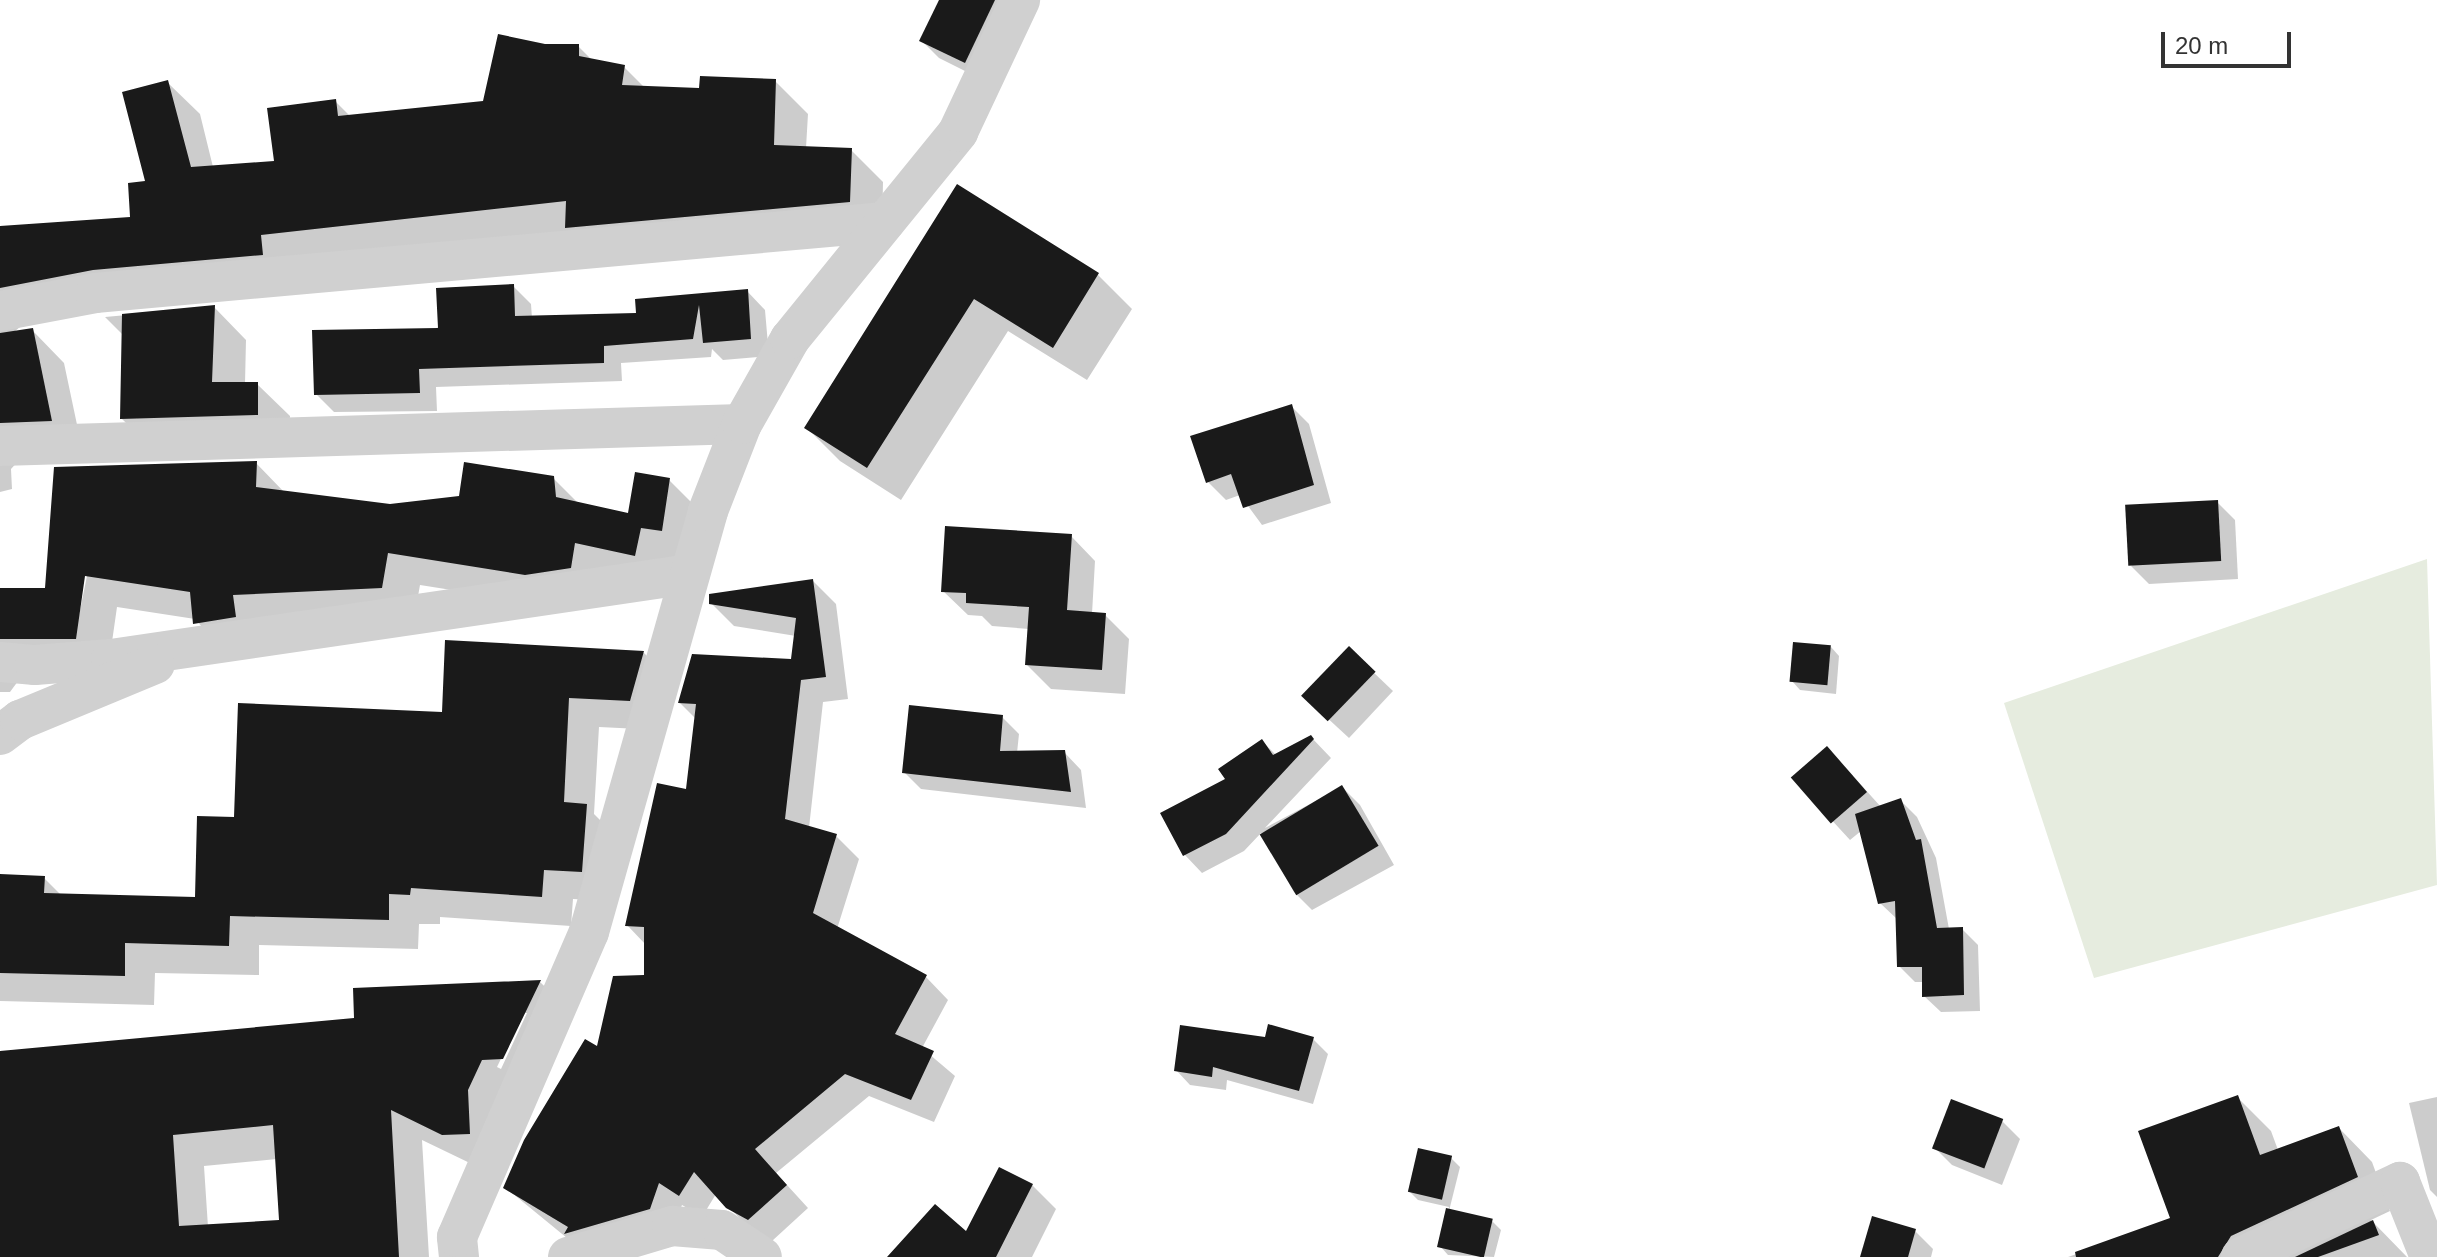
<!DOCTYPE html>
<html>
<head>
<meta charset="utf-8">
<style>
  body { margin:0 }
  #map { position:relative; width:2437px; height:1257px; overflow:hidden; background:#fff; font-family:Arial,sans-serif }
  div>[style] { position:absolute }
  [style*='--x'] { left:calc(var(--x)*1px); top:calc(var(--y)*1px); width:calc(var(--w)*1px); rotate:calc(var(--a)*1deg) }
  .green>* { inset:0; background:#e6ecdf }
  .shadow>* { inset:0; background:#0003 }
  .building>* { inset:0; background:#1a1a1a; transform-origin:0 0 }
  .minor>* { height:40px; margin:-20px; padding:0 20px; transform-origin:20px; border-radius:20px; background:#d0d0d0 }
  span { translate:-50% -50%; white-space:nowrap; text-align:center; line-height:1.15; -webkit-text-stroke:8px #fff; paint-order:stroke }
  .scale { position:absolute; left:2161px; top:32px; width:130px; height:36px; box-sizing:border-box; border:4px solid #333; border-top:0; padding-left:10px; font-size:24px; line-height:28px; white-space:nowrap; color:#333; -webkit-text-stroke:6px #fff; paint-order:stroke }
</style>
</head>
<body>
<div id="map">
  <div class="green">
    <i style="clip-path:polygon(2427px 559px,2437px 885px,2094px 978px,2004px 703px)"></i>
  </div>
  <div class="shadow">
    <i style="clip-path:polygon(941px 0,1025px 0,983px 80px,939px 58px,921px 40px)"></i>
    <i style="clip-path:polygon(544px 46px,578px 46px,593px 61px,624px 67px,645px 88px,701px 90px,775px 81px,808px 114px,806px 148px,851px 150px,883px 182px,882px 234px,126px 302px,28px 320px,14px 332px,32px 330px,64px 363px,83px 453px,21px 458px,11px 469px,12px 489px,0 492px,0 228px,132px 219px,148px 183px,167px 82px,200px 114px,213px 167px,276px 163px,336px 102px,351px 117px,485px 102px)"></i>
    <i style="clip-path:polygon(958px 187px,1098px 275px,1132px 309px,1087px 380px,1008px 331px,901px 500px,840px 461px,806px 427px)"></i>
    <i style="clip-path:polygon(513px 286px,531px 304px,532px 318px,638px 314px,747px 291px,765px 310px,769px 356px,723px 360px,712px 349px,711px 357px,621px 363px,622px 381px,436px 387px,437px 411px,334px 412px,316px 394px)"></i>
    <i style="clip-path:polygon(214px 307px,246px 340px,245px 384px,257px 384px,290px 416px,289px 447px,155px 451px,122px 419px,124px 336px,105px 317px)"></i>
    <i style="clip-path:polygon(1291px 406px,1309px 424px,1331px 503px,1262px 525px,1240px 495px,1226px 500px,1208px 482px)"></i>
    <i style="clip-path:polygon(evenodd,256px 463px,285px 493px,390px 506px,460px 498px,466px 465px,553px 478px,579px 504px,630px 515px,637px 475px,669px 480px,702px 513px,694px 562px,673px 559px,667px 587px,607px 574px,603px 600px,559px 607px,420px 585px,414px 619px,265px 626px,267px 649px,227px 655px,195px 619px,117px 607px,108px 670px,24px 673px,10px 692px,0 692px,0 590px,47px 590px,56px 469px,256px 463px,85px 566px,89px 566px,77px 625px,77px 615px,85px 566px)"></i>
    <i style="clip-path:polygon(2217px 502px,2235px 520px,2238px 579px,2149px 584px,2131px 566px)"></i>
    <i style="clip-path:polygon(1071px 536px,1095px 561px,1092px 614px,1105px 615px,1129px 639px,1125px 694px,1051px 689px,1027px 665px,1029px 629px,992px 626px,982px 616px,968px 615px,943px 591px)"></i>
    <i style="clip-path:polygon(813px 581px,836px 604px,848px 699px,823px 702px,809px 828px,836px 836px,859px 859px,837px 929px,926px 977px,948px 1000px,922px 1048px,955px 1076px,934px 1122px,869px 1096px,776px 1173px,808px 1208px,772px 1241px,751px 1230px,716px 1194px,702px 1217px,682px 1205px,672px 1231px,589px 1256px,506px 1188px,646px 977px,646px 945px,627px 925px,687px 791px,696px 719px,680px 703px,793px 661px,796px 636px,734px 626px,711px 603px)"></i>
    <i style="clip-path:polygon(447px 642px,644px 653px,674px 683px,660px 730px,599px 727px,594px 814px,616px 836px,611px 901px,573px 899px,571px 926px,440px 917px,440px 924px,419px 924px,418px 949px,259px 945px,259px 975px,155px 973px,154px 1005px,0 1001px,0 876px,44px 878px,62px 896px,197px 899px,236px 819px,444px 714px)"></i>
    <i style="clip-path:polygon(1831px 647px,1839px 656px,1836px 694px,1800px 690px,1792px 681px)"></i>
    <i style="clip-path:polygon(1349px 649px,1393px 691px,1349px 738px,1323px 714px)"></i>
    <i style="clip-path:polygon(1002px 717px,1019px 734px,1017px 753px,1064px 752px,1081px 770px,1086px 808px,921px 789px,904px 772px)"></i>
    <i style="clip-path:polygon(1311px 737px,1331px 758px,1265px 828px,1342px 787px,1360px 805px,1394px 865px,1312px 910px,1294px 892px,1261px 833px,1244px 851px,1202px 873px,1184px 854px,1228px 780px,1262px 741px,1276px 755px)"></i>
    <i style="clip-path:polygon(1845px 767px,1881px 807px,1901px 801px,1917px 817px,1936px 858px,1949px 929px,1962px 929px,1978px 945px,1980px 1011px,1941px 1012px,1924px 996px,1924px 982px,1915px 982px,1899px 966px,1898px 920px,1880px 903px,1861px 831px,1850px 840px,1794px 779px)"></i>
    <i style="clip-path:polygon(evenodd,540px 982px,572px 1013px,476px 1166px,422px 1140px,429px 1257px,0 1257px,0 1053px,356px 1019px,540px 982px,523px 1013px,527px 1013px,501px 1069px,497px 1067px,523px 1013px,540px 982px,277px 1159px,281px 1222px,208px 1227px,204px 1166px,277px 1159px)"></i>
    <i style="clip-path:polygon(1313px 1039px,1328px 1054px,1313px 1104px,1227px 1080px,1226px 1090px,1190px 1085px,1176px 1070px)"></i>
    <i style="clip-path:polygon(2237px 1097px,2271px 1131px,2278px 1150px,2339px 1128px,2372px 1162px,2390px 1211px,2371px 1220px,2407px 1257px,2068px 1257px,2172px 1220px)"></i>
    <i style="clip-path:polygon(2437px 1097px,2437px 1197px,2430px 1190px,2409px 1103px)"></i>
    <i style="clip-path:polygon(2002px 1121px,2020px 1139px,2002px 1185px,1952px 1165px,1934px 1147px)"></i>
    <i style="clip-path:polygon(1451px 1158px,1460px 1167px,1449px 1211px,1492px 1221px,1501px 1230px,1494px 1257px,1448px 1255px,1440px 1246px,1449px 1207px,1418px 1200px,1409px 1191px)"></i>
    <i style="clip-path:polygon(1032px 1185px,1056px 1209px,1032px 1257px,889px 1257px,967px 1235px)"></i>
    <i style="clip-path:polygon(1915px 1231px,1933px 1249px,1931px 1257px,1862px 1257px)"></i>
  </div>
  <div class="building">
    <i style="clip-path:polygon(939px 0,995px 0,965px 63px,919px 41px)"></i>
    <i style="clip-path:polygon(498px 34px,545px 44px,579px 44px,579px 56px,625px 65px,622px 85px,699px 88px,700px 76px,776px 79px,774px 145px,852px 148px,850px 202px,565px 228px,566px 201px,261px 235px,263px 255px,93px 270px,0 288px,0 226px,130px 217px,128px 183px,145px 181px,122px 92px,168px 80px,191px 167px,274px 161px,267px 108px,336px 99px,338px 116px,483px 101px)"></i>
    <i style="clip-path:polygon(957px 184px,1099px 273px,1053px 348px,974px 299px,867px 468px,804px 428px)"></i>
    <i style="clip-path:polygon(514px 284px,515px 316px,636px 313px,635px 299px,748px 289px,751px 339px,703px 343px,699px 305px,693px 339px,604px 346px,604px 363px,419px 369px,420px 393px,314px 395px,312px 330px,438px 328px,436px 288px)"></i>
    <i style="clip-path:polygon(215px 305px,212px 382px,258px 382px,258px 415px,120px 419px,122px 314px,101px 316px)"></i>
    <i style="clip-path:polygon(33px 328px,52px 421px,0 423px,0 333px)"></i>
    <i style="clip-path:polygon(1292px 404px,1314px 485px,1243px 508px,1231px 474px,1206px 483px,1190px 436px)"></i>
    <i style="clip-path:polygon(257px 461px,256px 487px,390px 504px,459px 496px,464px 462px,554px 476px,556px 497px,628px 513px,635px 472px,670px 478px,662px 531px,641px 528px,635px 556px,575px 543px,571px 568px,525px 575px,388px 553px,382px 588px,233px 595px,236px 617px,193px 624px,190px 592px,85px 576px,76px 639px,0 639px,0 588px,45px 588px,54px 467px)"></i>
    <i style="left:2218px;top:500px;width:61px;height:93px;rotate:87deg"></i>
    <i style="clip-path:polygon(945px 526px,1072px 534px,1067px 610px,1106px 613px,1102px 670px,1025px 665px,1029px 607px,966px 603px,966px 593px,941px 592px)"></i>
    <i style="clip-path:polygon(813px 579px,826px 677px,801px 680px,785px 819px,837px 834px,813px 913px,927px 975px,895px 1034px,934px 1051px,911px 1100px,845px 1074px,755px 1149px,787px 1185px,748px 1220px,726px 1208px,694px 1172px,679px 1196px,659px 1183px,650px 1209px,564px 1234px,568px 1227px,503px 1188px,524px 1140px,585px 1039px,597px 1046px,613px 976px,644px 975px,644px 927px,625px 926px,657px 783px,686px 789px,696px 704px,678px 703px,692px 654px,791px 659px,796px 618px,709px 604px,709px 594px)"></i>
    <i style="clip-path:polygon(445px 640px,644px 651px,630px 701px,569px 698px,564px 802px,587px 804px,582px 872px,544px 870px,542px 897px,411px 888px,410px 895px,389px 894px,389px 920px,230px 916px,229px 946px,125px 943px,125px 976px,0 973px,0 874px,45px 876px,44px 893px,195px 897px,197px 816px,234px 817px,238px 703px,442px 712px)"></i>
    <i style="left:1793px;top:642px;width:38px;height:40px;rotate:5deg"></i>
    <i style="left:1349px;top:646px;width:37px;height:69px;rotate:44deg"></i>
    <i style="clip-path:polygon(909px 705px,1003px 715px,1000px 751px,1065px 750px,1071px 792px,902px 773px)"></i>
    <i style="clip-path:polygon(1311px 735px,1314px 739px,1226px 834px,1183px 856px,1160px 813px,1225px 779px,1218px 769px,1262px 739px,1273px 755px)"></i>
    <i style="left:1827px;top:746px;width:61px;height:48px;rotate:49deg"></i>
    <i style="left:1342px;top:785px;width:71px;height:96px;rotate:59deg"></i>
    <i style="clip-path:polygon(1901px 798px,1916px 840px,1921px 839px,1937px 928px,1963px 927px,1964px 995px,1922px 997px,1922px 967px,1897px 967px,1895px 901px,1878px 904px,1855px 814px)"></i>
    <i style="clip-path:polygon(evenodd,541px 980px,503px 1059px,482px 1060px,468px 1090px,470px 1134px,442px 1135px,391px 1110px,399px 1257px,0 1257px,0 1051px,354px 1018px,353px 988px,541px 980px,273px 1125px,279px 1220px,179px 1226px,173px 1135px,273px 1125px)"></i>
    <i style="clip-path:polygon(1268px 1024px,1314px 1037px,1299px 1091px,1213px 1067px,1212px 1077px,1174px 1071px,1180px 1025px,1265px 1037px)"></i>
    <i style="clip-path:polygon(2238px 1095px,2260px 1155px,2339px 1126px,2358px 1177px,2231px 1236px,2218px 1257px,2076px 1257px,2075px 1252px,2170px 1218px,2138px 1131px)"></i>
    <i style="left:1951px;top:1099px;width:56px;height:53px;rotate:21deg"></i>
    <i style="left:1418px;top:1148px;width:35px;height:45px;rotate:13deg"></i>
    <i style="clip-path:polygon(999px 1167px,1033px 1184px,996px 1257px,887px 1257px,935px 1204px,966px 1231px)"></i>
    <i style="left:1446px;top:1208px;width:48px;height:40px;rotate:13deg"></i>
    <i style="clip-path:polygon(1872px 1216px,1916px 1229px,1908px 1257px,1860px 1257px)"></i>
    <i style="clip-path:polygon(2373px 1220px,2379px 1235px,2318px 1257px,2295px 1257px)"></i>
  </div>
  <div class="minor">
    <i style="--x:0;--y:311;--w:97;--a:-10.7"></i>
    <i style="--x:95;--y:293;--w:793;--a:-5.14"></i>
    <i style="--x:0;--y:446;--w:742;--a:-1.7"></i>
    <i style="--x:0;--y:662;--w:35;--a:5"></i>
    <i style="--x:35;--y:665;--w:76;--a:-4.5"></i>
    <i style="--x:111;--y:659;--w:585;--a:-8.35"></i>
    <i style="--x:0;--y:735;--w:25;--a:-37"></i>
    <i style="--x:20;--y:720;--w:146;--a:-22.5"></i>
    <i style="--x:459;--y:1257;--w:20;--a:-96"></i>
    <i style="--x:457;--y:1237;--w:332;--a:-66.6"></i>
    <i style="--x:589;--y:932;--w:437;--a:-74.2"></i>
    <i style="--x:708;--y:511;--w:93;--a:-68.7"></i>
    <i style="--x:742;--y:424;--w:98;--a:-60.5"></i>
    <i style="--x:790;--y:339;--w:267;--a:-50.9"></i>
    <i style="--x:958;--y:132;--w:146;--a:-64.8"></i>
    <i style="--x:568;--y:1257;--w:109;--a:-16.6"></i>
    <i style="--x:672;--y:1226;--w:50;--a:4.6"></i>
    <i style="--x:722;--y:1230;--w:48;--a:34"></i>
    <i style="--x:2241;--y:1257;--w:176;--a:-25.3"></i>
    <i style="--x:2400;--y:1182;--w:81;--a:68.2"></i>
  </div>
  <div class="scale">20 m</div>
</div>
</body>
</html>
